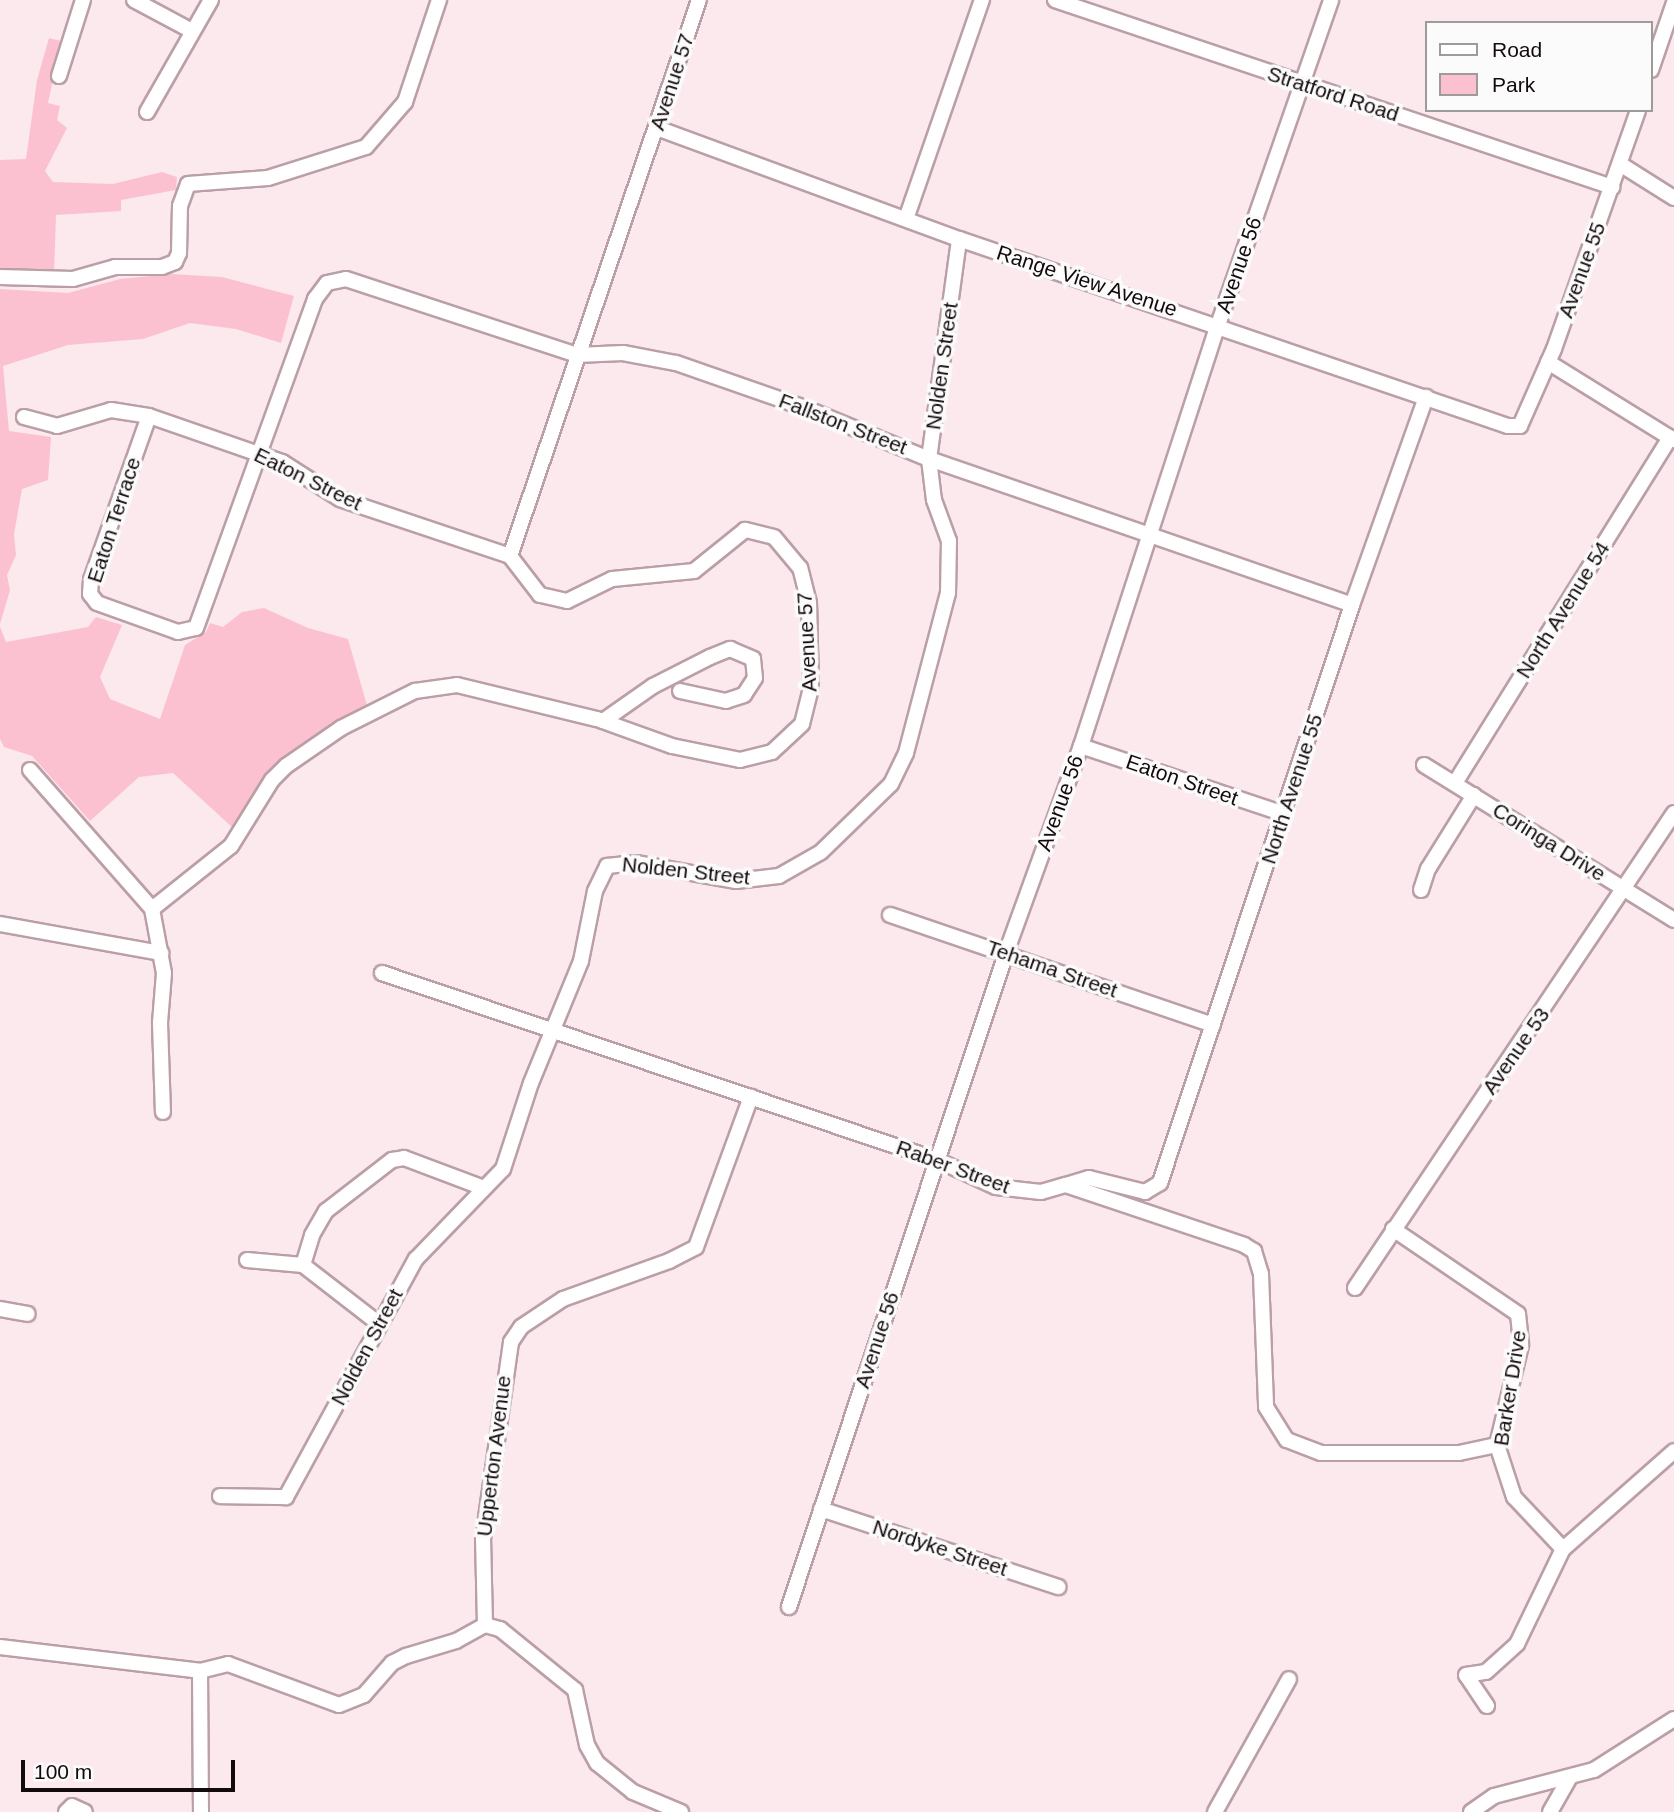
<!DOCTYPE html>
<html>
<head>
<meta charset="utf-8">
<style>
  body { margin:0 }
  #map { position:relative; width:1674px; height:1812px; overflow:hidden; background:#fbe9ed; font-family:Helvetica,sans-serif }
  div>[style] { position:absolute }
  [style*='--x'] { left:calc(var(--x)*1px); top:calc(var(--y)*1px); width:calc(var(--w)*1px); rotate:calc(var(--a)*1deg) }
  .green>* { inset:0; background:#fcc1d1 }
  .roads { filter:drop-shadow(2px 0 #bb9fa6) drop-shadow(-2px 0 #bb9fa6) drop-shadow(0 2px #bb9fa6) drop-shadow(0 -2px #bb9fa6) }
  .street>* { height:14px; margin:-7px; padding:0 7px; transform-origin:7px; border-radius:7px; background:#fff }
  span { translate:-50% -50%; white-space:nowrap; text-align:center; line-height:1.15; -webkit-text-stroke:7px #fbfbfb; paint-order:stroke }
  .street-label { font-size:21px; color:#130a0c }
  .legend { position:absolute; left:1425px; top:21px; width:228px; height:91px; box-sizing:border-box; background:#fbfbfb; border:2px solid #9e9b9b; margin:0; padding:9px 12px; list-style:none; font-size:21px; color:#130a0c }
  .legend li { display:flex; align-items:center; gap:14px; height:35px }
  .legend b { width:35px; border:2px solid #9e9b9b }
  .scale { position:absolute; left:21px; top:1760px; width:214px; height:32px; box-sizing:border-box; border:4px solid #130a0c; border-top:0; padding-left:9px; font-size:21px; line-height:24px; white-space:nowrap; color:#130a0c; -webkit-text-stroke:5px #fbfbfb; paint-order:stroke }
</style>
</head>
<body>
<div id="map">
  <div class="green">
    <i style="clip-path:polygon(49px 38px,61px 41px,48px 103px,60px 106px,57px 120px,67px 128px,45px 171px,53px 182px,113px 184px,162px 172px,177px 177px,176px 190px,121px 200px,121px 211px,56px 215px,54px 275px,0 272px,0 160px,26px 159px,37px 80px)"></i>
    <i style="clip-path:polygon(171px 274px,222px 277px,294px 296px,281px 343px,236px 329px,190px 323px,143px 339px,68px 345px,3px 366px,9px 431px,51px 437px,48px 480px,22px 489px,14px 534px,16px 555px,7px 575px,10px 590px,0 624px,0 289px,68px 293px,120px 279px)"></i>
    <i style="clip-path:polygon(264px 608px,308px 628px,348px 639px,368px 709px,302px 747px,233px 828px,173px 773px,139px 777px,90px 821px,32px 756px,4px 747px,0 739px,0 627px,6px 642px,88px 627px,96px 617px,122px 625px,100px 677px,110px 699px,160px 719px,185px 645px,206px 632px,210px 623px,223px 627px,242px 612px)"></i>
  </div>
  <div class="roads">
    <div class="street">
      <i style="--x:134;--y:0;--w:66;--a:28.1"></i>
      <i style="--x:1055;--y:0;--w:588;--a:18.56"></i>
      <i style="--x:1651;--y:70;--w:71;--a:-71.1"></i>
      <i style="--x:59;--y:76;--w:80;--a:-72.5"></i>
      <i style="--x:147;--y:112;--w:129;--a:-60.3"></i>
      <i style="--x:657;--y:128;--w:322;--a:20.2"></i>
      <i style="--x:959;--y:239;--w:580;--a:18.81"></i>
      <i style="--x:1508;--y:426;--w:12;--a:0"></i>
      <i style="--x:1520;--y:426;--w:84;--a:-66.2"></i>
      <i style="--x:1554;--y:349;--w:253;--a:-70.6"></i>
      <i style="--x:1620;--y:164;--w:64;--a:32.2"></i>
      <i style="--x:906;--y:219;--w:232;--a:-70.9"></i>
      <i style="--x:0;--y:277;--w:73;--a:1.6"></i>
      <i style="--x:73;--y:279;--w:44;--a:-15.9"></i>
      <i style="--x:115;--y:267;--w:47;--a:0"></i>
      <i style="--x:162;--y:267;--w:14;--a:-21"></i>
      <i style="--x:175;--y:262;--w:10;--a:-66"></i>
      <i style="--x:179;--y:253;--w:47;--a:-88.8"></i>
      <i style="--x:180;--y:206;--w:23;--a:-70"></i>
      <i style="--x:188;--y:184;--w:80;--a:-4.3"></i>
      <i style="--x:268;--y:178;--w:103;--a:-17.6"></i>
      <i style="--x:366;--y:147;--w:60;--a:-49.1"></i>
      <i style="--x:405;--y:102;--w:108;--a:-71.6"></i>
      <i style="--x:1548;--y:362;--w:148;--a:31.8"></i>
      <i style="--x:149;--y:416;--w:174;--a:109.5"></i>
      <i style="--x:91;--y:580;--w:14;--a:94"></i>
      <i style="--x:90;--y:594;--w:11;--a:52"></i>
      <i style="--x:97;--y:603;--w:86;--a:19.7"></i>
      <i style="--x:178;--y:632;--w:18;--a:-13"></i>
      <i style="--x:196;--y:628;--w:350;--a:-70.1"></i>
      <i style="--x:315;--y:299;--w:20;--a:-53"></i>
      <i style="--x:327;--y:283;--w:19;--a:-12"></i>
      <i style="--x:346;--y:279;--w:243;--a:18.2"></i>
      <i style="--x:577;--y:355;--w:46;--a:-2.5"></i>
      <i style="--x:623;--y:353;--w:54;--a:10.7"></i>
      <i style="--x:676;--y:363;--w:137;--a:19.2"></i>
      <i style="--x:805;--y:408;--w:134;--a:22.4"></i>
      <i style="--x:929;--y:459;--w:447;--a:19"></i>
      <i style="--x:24;--y:417;--w:34;--a:15"></i>
      <i style="--x:57;--y:426;--w:56;--a:-16.5"></i>
      <i style="--x:111;--y:410;--w:38;--a:9"></i>
      <i style="--x:149;--y:416;--w:141;--a:19.1"></i>
      <i style="--x:282;--y:462;--w:69;--a:32.5"></i>
      <i style="--x:340;--y:499;--w:179;--a:18.5"></i>
      <i style="--x:510;--y:556;--w:587;--a:-71.23"></i>
      <i style="--x:603;--y:721;--w:61;--a:-35"></i>
      <i style="--x:653;--y:686;--w:64;--a:-27"></i>
      <i style="--x:710;--y:657;--w:22;--a:-22"></i>
      <i style="--x:730;--y:649;--w:25;--a:23"></i>
      <i style="--x:753;--y:659;--w:19;--a:84"></i>
      <i style="--x:755;--y:678;--w:20;--a:123"></i>
      <i style="--x:744;--y:695;--w:19;--a:162"></i>
      <i style="--x:726;--y:701;--w:47;--a:-167.7"></i>
      <i style="--x:1081;--y:746;--w:214;--a:18.5"></i>
      <i style="--x:1424;--y:765;--w:294;--a:31.8"></i>
      <i style="--x:30;--y:770;--w:185;--a:48.7"></i>
      <i style="--x:152;--y:909;--w:65;--a:79.4"></i>
      <i style="--x:164;--y:973;--w:50;--a:94.6"></i>
      <i style="--x:160;--y:1023;--w:89;--a:88.1"></i>
      <i style="--x:1455;--y:783;--w:407;--a:-58.1"></i>
      <i style="--x:1421;--y:890;--w:22;--a:-72"></i>
      <i style="--x:1428;--y:869;--w:87;--a:-58.1"></i>
      <i style="--x:152;--y:909;--w:101;--a:-38.6"></i>
      <i style="--x:231;--y:846;--w:78;--a:-58.2"></i>
      <i style="--x:272;--y:780;--w:20;--a:-45"></i>
      <i style="--x:286;--y:766;--w:67;--a:-34.6"></i>
      <i style="--x:341;--y:728;--w:83;--a:-26.6"></i>
      <i style="--x:415;--y:691;--w:42;--a:-8.1"></i>
      <i style="--x:457;--y:685;--w:144;--a:13.7"></i>
      <i style="--x:597;--y:719;--w:80;--a:19.8"></i>
      <i style="--x:672;--y:746;--w:69;--a:11.6"></i>
      <i style="--x:740;--y:760;--w:33;--a:-14"></i>
      <i style="--x:772;--y:752;--w:41;--a:-43"></i>
      <i style="--x:802;--y:724;--w:36;--a:-76"></i>
      <i style="--x:811;--y:689;--w:86;--a:-91.3"></i>
      <i style="--x:809;--y:603;--w:36;--a:-104"></i>
      <i style="--x:800;--y:568;--w:40;--a:-130"></i>
      <i style="--x:774;--y:537;--w:30;--a:-166"></i>
      <i style="--x:745;--y:530;--w:65;--a:141.2"></i>
      <i style="--x:694;--y:571;--w:82;--a:174.4"></i>
      <i style="--x:612;--y:579;--w:50;--a:153.9"></i>
      <i style="--x:567;--y:601;--w:28;--a:-167"></i>
      <i style="--x:540;--y:595;--w:49;--a:-127.6"></i>
      <i style="--x:890;--y:915;--w:341;--a:18.8"></i>
      <i style="--x:0;--y:924;--w:164;--a:10.2"></i>
      <i style="--x:382;--y:973;--w:586;--a:18.62"></i>
      <i style="--x:937;--y:1160;--w:65;--a:24.6"></i>
      <i style="--x:996;--y:1187;--w:45;--a:6.3"></i>
      <i style="--x:1041;--y:1192;--w:26;--a:-16"></i>
      <i style="--x:1066;--y:1185;--w:188;--a:18.6"></i>
      <i style="--x:1244;--y:1245;--w:12;--a:31"></i>
      <i style="--x:1254;--y:1251;--w:24;--a:73"></i>
      <i style="--x:1261;--y:1274;--w:133;--a:87.8"></i>
      <i style="--x:1266;--y:1407;--w:39;--a:58"></i>
      <i style="--x:1287;--y:1440;--w:36;--a:21"></i>
      <i style="--x:1321;--y:1453;--w:138;--a:0"></i>
      <i style="--x:1459;--y:1453;--w:39;--a:-12"></i>
      <i style="--x:1066;--y:1185;--w:24;--a:-17"></i>
      <i style="--x:1089;--y:1178;--w:58;--a:14"></i>
      <i style="--x:1145;--y:1192;--w:17;--a:-31"></i>
      <i style="--x:1160;--y:1183;--w:609;--a:-71.62"></i>
      <i style="--x:1352;--y:605;--w:221;--a:-70.4"></i>
      <i style="--x:1393;--y:1229;--w:151;--a:34.2"></i>
      <i style="--x:1518;--y:1314;--w:31;--a:84"></i>
      <i style="--x:1521;--y:1345;--w:103;--a:103.5"></i>
      <i style="--x:1497;--y:1445;--w:55;--a:71.9"></i>
      <i style="--x:1514;--y:1497;--w:71;--a:46.7"></i>
      <i style="--x:247;--y:1260;--w:56;--a:5.1"></i>
      <i style="--x:303;--y:1265;--w:96;--a:37.8"></i>
      <i style="--x:303;--y:1265;--w:31;--a:-73"></i>
      <i style="--x:312;--y:1235;--w:28;--a:-60"></i>
      <i style="--x:326;--y:1211;--w:83;--a:-37.7"></i>
      <i style="--x:392;--y:1160;--w:12;--a:-9"></i>
      <i style="--x:404;--y:1158;--w:85;--a:20.6"></i>
      <i style="--x:1355;--y:1288;--w:572;--a:-56.12"></i>
      <i style="--x:0;--y:1309;--w:28;--a:10"></i>
      <i style="--x:220;--y:1496;--w:66;--a:0.9"></i>
      <i style="--x:286;--y:1497;--w:271;--a:-61.4"></i>
      <i style="--x:416;--y:1259;--w:125;--a:-46"></i>
      <i style="--x:503;--y:1169;--w:90;--a:-72"></i>
      <i style="--x:531;--y:1083;--w:132;--a:-67.7"></i>
      <i style="--x:581;--y:961;--w:71;--a:-78.7"></i>
      <i style="--x:595;--y:891;--w:28;--a:-64"></i>
      <i style="--x:607;--y:866;--w:29;--a:-6"></i>
      <i style="--x:636;--y:863;--w:102;--a:10.2"></i>
      <i style="--x:736;--y:881;--w:43;--a:-6.6"></i>
      <i style="--x:779;--y:876;--w:48;--a:-29.7"></i>
      <i style="--x:821;--y:852;--w:98;--a:-44.2"></i>
      <i style="--x:891;--y:784;--w:34;--a:-64"></i>
      <i style="--x:906;--y:753;--w:165;--a:-75.3"></i>
      <i style="--x:948;--y:593;--w:52;--a:-88.9"></i>
      <i style="--x:949;--y:541;--w:44;--a:-110.1"></i>
      <i style="--x:934;--y:500;--w:41;--a:-97"></i>
      <i style="--x:929;--y:459;--w:222;--a:-82.2"></i>
      <i style="--x:821;--y:1509;--w:250;--a:18.2"></i>
      <i style="--x:789;--y:1607;--w:689;--a:-71.64"></i>
      <i style="--x:1006;--y:953;--w:220;--a:-70.1"></i>
      <i style="--x:1081;--y:746;--w:443;--a:-72"></i>
      <i style="--x:1218;--y:325;--w:344;--a:-70.8"></i>
      <i style="--x:485;--y:1625;--w:16;--a:15"></i>
      <i style="--x:500;--y:1629;--w:97;--a:39.1"></i>
      <i style="--x:575;--y:1690;--w:56;--a:77.7"></i>
      <i style="--x:587;--y:1745;--w:21;--a:61"></i>
      <i style="--x:597;--y:1763;--w:46;--a:38.9"></i>
      <i style="--x:633;--y:1792;--w:52;--a:22.6"></i>
      <i style="--x:0;--y:1647;--w:201;--a:6.8"></i>
      <i style="--x:200;--y:1671;--w:29;--a:-14"></i>
      <i style="--x:228;--y:1664;--w:118;--a:20.3"></i>
      <i style="--x:339;--y:1705;--w:27;--a:-22"></i>
      <i style="--x:364;--y:1695;--w:43;--a:-48.8"></i>
      <i style="--x:392;--y:1663;--w:16;--a:-27"></i>
      <i style="--x:406;--y:1656;--w:52;--a:-16.7"></i>
      <i style="--x:456;--y:1641;--w:33;--a:-29"></i>
      <i style="--x:485;--y:1625;--w:86;--a:-91.3"></i>
      <i style="--x:483;--y:1539;--w:199;--a:-81.9"></i>
      <i style="--x:511;--y:1342;--w:18;--a:-56"></i>
      <i style="--x:521;--y:1327;--w:50;--a:-33.7"></i>
      <i style="--x:563;--y:1299;--w:113;--a:-19.7"></i>
      <i style="--x:669;--y:1261;--w:30;--a:-27"></i>
      <i style="--x:696;--y:1247;--w:160;--a:-69.9"></i>
      <i style="--x:200;--y:1671;--w:141;--a:89.6"></i>
      <i style="--x:1487;--y:1706;--w:37;--a:-124"></i>
      <i style="--x:1466;--y:1675;--w:20;--a:-9"></i>
      <i style="--x:1486;--y:1672;--w:42;--a:-42.1"></i>
      <i style="--x:1517;--y:1644;--w:106;--a:-64.2"></i>
      <i style="--x:1563;--y:1549;--w:148;--a:-41.4"></i>
      <i style="--x:66;--y:1812;--w:8;--a:-45"></i>
      <i style="--x:72;--y:1806;--w:14;--a:25"></i>
      <i style="--x:1215;--y:1812;--w:152;--a:-60.9"></i>
      <i style="--x:1471;--y:1812;--w:28;--a:-35"></i>
      <i style="--x:1494;--y:1796;--w:103;--a:-14.6"></i>
      <i style="--x:1594;--y:1770;--w:95;--a:-32.5"></i>
      <i style="--x:1550;--y:1812;--w:40;--a:-60.3"></i>
    </div>
  </div>
  <div class="street-label">
    <span style="left:672px;top:82px;rotate:-72deg">Avenue 57</span>
    <span style="left:1333px;top:94px;rotate:18deg">Stratford Road</span>
    <span style="left:1239px;top:265px;rotate:-71deg">Avenue 56</span>
    <span style="left:1582px;top:270px;rotate:-70deg">Avenue 55</span>
    <span style="left:1087px;top:281px;rotate:18deg">Range View Avenue</span>
    <span style="left:942px;top:366px;rotate:-82deg">Nolden Street</span>
    <span style="left:843px;top:424px;rotate:21deg">Fallston Street</span>
    <span style="left:308px;top:479px;rotate:26deg">Eaton Street</span>
    <span style="left:114px;top:520px;rotate:-72deg">Eaton Terrace</span>
    <span style="left:1563px;top:610px;rotate:-58deg">North Avenue 54</span>
    <span style="left:807px;top:642px;rotate:-93deg">Avenue 57</span>
    <span style="left:1182px;top:780px;rotate:19deg">Eaton Street</span>
    <span style="left:1292px;top:789px;rotate:-72deg">North Avenue 55</span>
    <span style="left:1060px;top:803px;rotate:-70deg">Avenue 56</span>
    <span style="left:1549px;top:842px;rotate:32deg">Coringa Drive</span>
    <span style="left:686px;top:871px;rotate:6deg">Nolden Street</span>
    <span style="left:1052px;top:969px;rotate:19deg">Tehama Street</span>
    <span style="left:1516px;top:1051px;rotate:-55deg">Avenue 53</span>
    <span style="left:953px;top:1167px;rotate:20deg">Raber Street</span>
    <span style="left:877px;top:1340px;rotate:-72deg">Avenue 56</span>
    <span style="left:367px;top:1347px;rotate:-62deg">Nolden Street</span>
    <span style="left:1510px;top:1388px;rotate:-81deg">Barker Drive</span>
    <span style="left:494px;top:1456px;rotate:-83deg">Upperton Avenue</span>
    <span style="left:940px;top:1548px;rotate:18deg">Nordyke Street</span>
  </div>
  <ul class="legend">
  <li><b style="height:9px;background:#fff"></b>Road</li>
  <li><b style="height:19px;background:#fcc1d1"></b>Park</li>
  </ul>
  <div class="scale">100 m</div>
</div>
</body>
</html>
